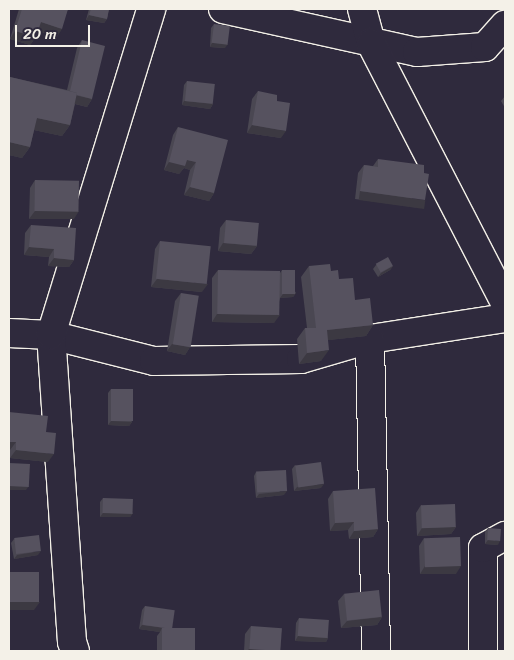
<!DOCTYPE html>
<html>
<head>
<meta charset="utf-8">
<style>
  body { margin:0 }
  #map { position:relative; width:514px; height:660px; overflow:hidden; background:#2f2a3d; font-family:Sriracha,sans-serif }
  div>[style] { position:absolute }
  [style*='--x'] { left:calc(var(--x)*1px); top:calc(var(--y)*1px); width:calc(var(--w)*1px); rotate:calc(var(--a)*1deg) }
  .roads { filter:drop-shadow(1px 0 #f4f1e8) drop-shadow(-1px 0 #f4f1e8) drop-shadow(0 1px #f4f1e8) drop-shadow(0 -1px #f4f1e8) }
  .minor>* { height:28px; margin:-14px; padding:0 14px; transform-origin:14px; border-radius:14px; background:#2f2a3d }
  .wall>* { inset:0; background:#4a4752 }
  .shaded-wall>* { inset:0; background:#3c3942; transform-origin:0 0 }
  .building>* { inset:0; background:#56525f; transform-origin:0 0 }
  span { translate:-50% -50%; white-space:nowrap; text-align:center; line-height:1.15; -webkit-text-stroke:5px #2f2a3d; paint-order:stroke }
  .frame { position:absolute; inset:0; border:10px solid #f4f1e8; pointer-events:none }
  .scale { position:absolute; left:15px; top:25px; width:75px; height:22px; box-sizing:border-box; border:2px solid #f4f1e8; border-top:0; padding-left:6px; font-size:15px; line-height:18px; white-space:nowrap; color:#f4f1e8; -webkit-text-stroke:4px #2f2a3d; paint-order:stroke }
</style>
</head>
<body>
<div id="map">
  <div class="roads">
    <div class="minor">
      <i style="--x:223;--y:9;--w:199;--a:12.5"></i>
      <i style="--x:417;--y:52;--w:68;--a:-4.2"></i>
      <i style="--x:485;--y:47;--w:30;--a:-48"></i>
      <i style="--x:362;--y:9;--w:35;--a:75"></i>
      <i style="--x:371;--y:43;--w:292;--a:62.7"></i>
      <i style="--x:9;--y:333;--w:42;--a:2.7"></i>
      <i style="--x:51;--y:335;--w:106;--a:14.2"></i>
      <i style="--x:154;--y:361;--w:147;--a:-0.8"></i>
      <i style="--x:301;--y:359;--w:72;--a:-16.2"></i>
      <i style="--x:370;--y:339;--w:137;--a:-8.8"></i>
      <i style="--x:370;--y:339;--w:312;--a:88.9"></i>
      <i style="--x:75;--y:651;--w:9;--a:-108"></i>
      <i style="--x:72;--y:642;--w:308;--a:-93.9"></i>
      <i style="--x:51;--y:335;--w:341;--a:-72.9"></i>
      <i style="--x:483;--y:651;--w:103;--a:-90"></i>
      <i style="--x:483;--y:548;--w:25;--a:-29"></i>
    </div>
  </div>
  <div class="wall">
    <i style="clip-path:polygon(19px 9px,68px 9px,57px 37px,38px 31px,36px 37px,30px 45px,10px 39px)"></i>
    <i style="clip-path:polygon(89px 9px,109px 9px,107px 19px,104px 23px,86px 20px)"></i>
    <i style="clip-path:polygon(214px 24px,225px 48px,210px 47px,211px 28px)"></i>
    <i style="clip-path:polygon(82px 40px,92px 99px,87px 107px,75px 104px,70px 125px,62px 136px,34px 130px,30px 147px,22px 158px,9px 155px,9px 80px,10px 77px,67px 90px,77px 48px)"></i>
    <i style="clip-path:polygon(187px 81px,213px 104px,210px 109px,182px 105px,184px 85px)"></i>
    <i style="clip-path:polygon(258px 91px,277px 101px,281px 138px,247px 133px,252px 99px)"></i>
    <i style="clip-path:polygon(505px 96px,505px 108px,501px 101px)"></i>
    <i style="clip-path:polygon(178px 127px,214px 193px,209px 201px,184px 195px,190px 170px,184px 168px,179px 174px,164px 170px,173px 135px)"></i>
    <i style="clip-path:polygon(378px 159px,420px 208px,355px 199px,358px 173px,364px 165px,373px 166px)"></i>
    <i style="clip-path:polygon(35px 180px,74px 219px,29px 219px,30px 188px)"></i>
    <i style="clip-path:polygon(226px 220px,257px 246px,251px 254px,218px 251px,220px 228px)"></i>
    <i style="clip-path:polygon(31px 225px,74px 260px,69px 267px,48px 266px,49px 257px,24px 255px,25px 233px)"></i>
    <i style="clip-path:polygon(160px 241px,202px 292px,151px 287px,155px 249px)"></i>
    <i style="clip-path:polygon(376px 265px,393px 266px,390px 270px,378px 277px,373px 269px)"></i>
    <i style="clip-path:polygon(309px 266px,331px 271px,339px 279px,355px 300px,373px 325px,366px 336px,328px 340px,321px 361px,299px 364px,297px 339px,305px 328px,307px 328px,301px 277px)"></i>
    <i style="clip-path:polygon(218px 270px,280px 273px,282px 270px,296px 293px,293px 297px,280px 298px,274px 323px,212px 322px,212px 278px)"></i>
    <i style="clip-path:polygon(181px 293px,190px 347px,185px 355px,167px 351px,175px 301px)"></i>
    <i style="clip-path:polygon(111px 389px,132px 422px,129px 426px,108px 425px,108px 393px)"></i>
    <i style="clip-path:polygon(9px 412px,46px 432px,48px 462px,10px 458px,10px 450px,9px 450px)"></i>
    <i style="clip-path:polygon(295px 465px,321px 488px,294px 491px,292px 469px)"></i>
    <i style="clip-path:polygon(256px 472px,284px 495px,256px 498px,254px 476px)"></i>
    <i style="clip-path:polygon(333px 491px,378px 529px,373px 537px,349px 539px,348px 530px,330px 531px,328px 499px)"></i>
    <i style="clip-path:polygon(103px 498px,133px 513px,130px 517px,100px 517px,100px 502px)"></i>
    <i style="clip-path:polygon(421px 505px,456px 527px,451px 534px,417px 536px,416px 513px)"></i>
    <i style="clip-path:polygon(488px 528px,498px 545px,485px 544px,485px 532px)"></i>
    <i style="clip-path:polygon(424px 538px,456px 574px,420px 574px,419px 546px)"></i>
    <i style="clip-path:polygon(14px 539px,38px 555px,14px 559px,11px 543px)"></i>
    <i style="clip-path:polygon(344px 594px,382px 617px,377px 625px,341px 628px,338px 601px)"></i>
    <i style="clip-path:polygon(145px 606px,172px 628px,195px 651px,157px 651px,157px 636px,160px 632px,139px 629px,142px 610px)"></i>
    <i style="clip-path:polygon(299px 618px,328px 638px,326px 642px,295px 641px,296px 623px)"></i>
    <i style="clip-path:polygon(251px 626px,280px 651px,244px 651px,245px 634px)"></i>
  </div>
  <div class="shaded-wall">
    <i style="clip-path:polygon(89px 15px,107px 19px,104px 23px,86px 20px)"></i>
    <i style="clip-path:polygon(41px 22px,62px 29px,57px 37px,35px 30px)"></i>
    <i style="clip-path:polygon(15px 31px,36px 37px,30px 45px,10px 39px)"></i>
    <i style="clip-path:polygon(212px 43px,228px 44px,225px 48px,210px 47px)"></i>
    <i style="clip-path:polygon(70px 94px,92px 99px,87px 107px,64px 101px)"></i>
    <i style="clip-path:polygon(184px 101px,213px 104px,210px 109px,182px 105px)"></i>
    <i style="clip-path:polygon(37px 118px,70px 125px,62px 136px,29px 129px)"></i>
    <i style="clip-path:polygon(252px 125px,286px 131px,281px 138px,247px 133px)"></i>
    <i style="clip-path:polygon(9px 142px,30px 147px,22px 158px,9px 155px)"></i>
    <i style="clip-path:polygon(187px 160px,196px 162px,190px 170px,184px 168px,179px 174px,164px 170px,169px 162px)"></i>
    <i style="clip-path:polygon(190px 187px,214px 193px,209px 201px,184px 195px)"></i>
    <i style="left:360px;top:191px;width:66px;height:9px;rotate:8deg"></i>
    <i style="clip-path:polygon(35px 211px,79px 211px,74px 219px,29px 219px)"></i>
    <i style="clip-path:polygon(223px 243px,257px 246px,251px 254px,218px 251px)"></i>
    <i style="clip-path:polygon(29px 247px,54px 249px,49px 257px,24px 255px)"></i>
    <i style="clip-path:polygon(54px 258px,74px 260px,69px 267px,48px 266px)"></i>
    <i style="clip-path:polygon(393px 266px,390px 270px,378px 277px,381px 273px)"></i>
    <i style="clip-path:polygon(157px 279px,208px 284px,202px 292px,151px 287px)"></i>
    <i style="clip-path:polygon(296px 293px,293px 297px,280px 298px,283px 294px)"></i>
    <i style="clip-path:polygon(217px 314px,280px 315px,274px 323px,212px 322px)"></i>
    <i style="clip-path:polygon(373px 325px,366px 336px,320px 341px,327px 330px)"></i>
    <i style="clip-path:polygon(172px 344px,190px 347px,185px 355px,167px 351px)"></i>
    <i style="clip-path:polygon(329px 350px,321px 361px,299px 364px,307px 353px)"></i>
    <i style="clip-path:polygon(111px 421px,132px 422px,129px 426px,108px 425px)"></i>
    <i style="clip-path:polygon(9px 442px,16px 442px,10px 450px,9px 450px)"></i>
    <i style="clip-path:polygon(16px 450px,54px 454px,48px 462px,10px 458px)"></i>
    <i style="clip-path:polygon(324px 484px,321px 488px,294px 491px,297px 487px)"></i>
    <i style="clip-path:polygon(9px 486px,29px 486px,26px 490px,9px 490px)"></i>
    <i style="clip-path:polygon(287px 491px,284px 495px,256px 498px,259px 494px)"></i>
    <i style="clip-path:polygon(103px 513px,133px 513px,130px 517px,100px 517px)"></i>
    <i style="clip-path:polygon(354px 522px,348px 530px,330px 531px,335px 523px)"></i>
    <i style="clip-path:polygon(456px 527px,451px 534px,417px 536px,422px 528px)"></i>
    <i style="clip-path:polygon(378px 529px,373px 537px,349px 539px,354px 531px)"></i>
    <i style="clip-path:polygon(488px 540px,500px 541px,498px 545px,485px 544px)"></i>
    <i style="clip-path:polygon(41px 551px,38px 555px,14px 559px,17px 555px)"></i>
    <i style="clip-path:polygon(425px 566px,461px 566px,456px 574px,420px 574px)"></i>
    <i style="clip-path:polygon(9px 602px,40px 602px,34px 610px,9px 610px)"></i>
    <i style="clip-path:polygon(382px 617px,377px 625px,341px 628px,347px 621px)"></i>
    <i style="clip-path:polygon(142px 625px,172px 629px,162px 628px,160px 632px,139px 629px)"></i>
    <i style="clip-path:polygon(298px 636px,328px 638px,326px 642px,295px 641px)"></i>
    <i style="clip-path:polygon(249px 649px,279px 651px,247px 651px)"></i>
  </div>
  <div class="building">
    <i style="clip-path:polygon(22px 9px,68px 9px,62px 29px,41px 22px,36px 37px,15px 31px)"></i>
    <i style="clip-path:polygon(91px 9px,109px 9px,107px 19px,89px 15px)"></i>
    <i style="left:214px;top:24px;width:16px;height:19px;rotate:7deg"></i>
    <i style="clip-path:polygon(82px 40px,105px 46px,92px 99px,77px 95px,77px 93px,70px 91px)"></i>
    <i style="clip-path:polygon(10px 77px,77px 93px,70px 125px,37px 118px,30px 147px,9px 142px,9px 84px)"></i>
    <i style="left:187px;top:81px;width:28px;height:20px;rotate:6deg"></i>
    <i style="clip-path:polygon(258px 91px,277px 95px,277px 101px,290px 103px,286px 131px,252px 125px)"></i>
    <i style="clip-path:polygon(178px 127px,228px 140px,214px 193px,190px 187px,196px 162px,187px 160px,185px 166px,169px 162px)"></i>
    <i style="clip-path:polygon(378px 159px,424px 165px,424px 173px,429px 174px,425px 200px,360px 191px,364px 165px,378px 167px)"></i>
    <i style="left:35px;top:180px;width:44px;height:31px;rotate:1deg"></i>
    <i style="left:226px;top:220px;width:33px;height:23px;rotate:5deg"></i>
    <i style="clip-path:polygon(31px 225px,76px 228px,74px 260px,54px 258px,54px 249px,29px 247px)"></i>
    <i style="left:160px;top:241px;width:51px;height:38px;rotate:6deg"></i>
    <i style="left:388px;top:257px;width:10px;height:14px;rotate:61deg"></i>
    <i style="clip-path:polygon(330px 264px,331px 271px,338px 270px,339px 279px,353px 278px,355px 300px,370px 298px,373px 325px,327px 330px,329px 350px,307px 353px,305px 328px,316px 328px,309px 266px)"></i>
    <i style="left:218px;top:270px;width:62px;height:44px;rotate:1deg"></i>
    <i style="left:282px;top:270px;width:13px;height:24px"></i>
    <i style="left:181px;top:293px;width:18px;height:52px;rotate:9deg"></i>
    <i style="left:111px;top:389px;width:22px;height:32px"></i>
    <i style="clip-path:polygon(9px 412px,48px 416px,46px 432px,56px 433px,54px 454px,16px 450px,16px 442px,9px 442px)"></i>
    <i style="left:321px;top:462px;width:22px;height:26px;rotate:82deg"></i>
    <i style="left:9px;top:463px;width:21px;height:23px;rotate:3deg"></i>
    <i style="left:286px;top:470px;width:21px;height:30px;rotate:87deg"></i>
    <i style="clip-path:polygon(375px 488px,378px 529px,354px 531px,354px 522px,335px 523px,333px 491px)"></i>
    <i style="left:103px;top:498px;width:30px;height:15px;rotate:2deg"></i>
    <i style="left:455px;top:504px;width:23px;height:34px;rotate:88deg"></i>
    <i style="left:488px;top:528px;width:13px;height:12px;rotate:4deg"></i>
    <i style="left:39px;top:535px;width:16px;height:25px;rotate:83deg"></i>
    <i style="left:460px;top:537px;width:29px;height:36px;rotate:88deg"></i>
    <i style="left:9px;top:572px;width:30px;height:30px"></i>
    <i style="left:379px;top:590px;width:27px;height:35px;rotate:84deg"></i>
    <i style="left:145px;top:606px;width:30px;height:19px;rotate:8deg"></i>
    <i style="left:299px;top:618px;width:30px;height:18px;rotate:4deg"></i>
    <i style="left:251px;top:626px;width:31px;height:23px;rotate:4deg"></i>
    <i style="left:162px;top:628px;width:33px;height:23px"></i>
  </div>
  <div class="frame"></div>
  <div class="scale">20 m</div>
</div>
</body>
</html>
